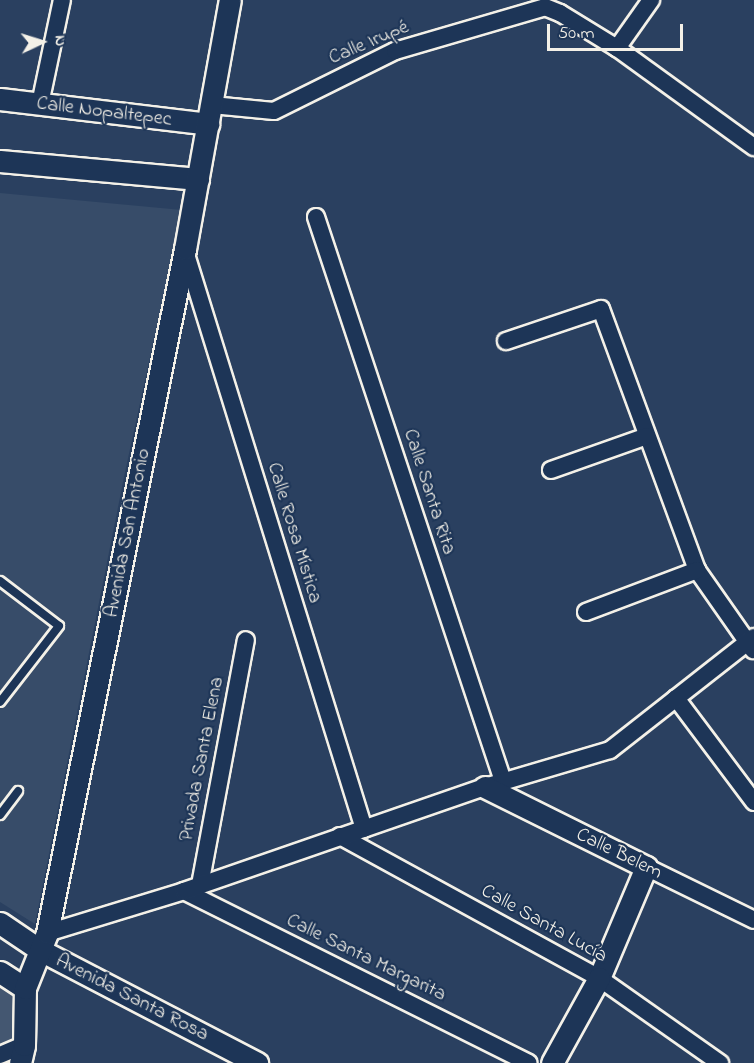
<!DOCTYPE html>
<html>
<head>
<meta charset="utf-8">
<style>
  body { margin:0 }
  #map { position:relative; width:754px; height:1063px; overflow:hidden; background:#2a4060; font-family:"Indie Flower",sans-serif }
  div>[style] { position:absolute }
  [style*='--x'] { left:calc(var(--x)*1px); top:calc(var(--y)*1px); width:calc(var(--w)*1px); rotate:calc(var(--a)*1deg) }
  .built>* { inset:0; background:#374c69 }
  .green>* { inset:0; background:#445771 }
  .roads { filter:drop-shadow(2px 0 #f4f1e8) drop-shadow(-2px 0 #f4f1e8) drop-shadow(0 2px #f4f1e8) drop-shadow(0 -2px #f4f1e8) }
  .service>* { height:8px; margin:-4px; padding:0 4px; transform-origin:4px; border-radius:4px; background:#1d3557 }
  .minor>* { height:16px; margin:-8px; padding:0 8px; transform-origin:8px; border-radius:8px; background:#1d3557 }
  .tertiary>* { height:21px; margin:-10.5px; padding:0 10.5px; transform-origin:10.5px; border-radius:10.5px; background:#1d3557 }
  span { translate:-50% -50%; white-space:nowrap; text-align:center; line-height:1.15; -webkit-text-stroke:4.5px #1d3557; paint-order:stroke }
  .street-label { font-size:20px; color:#f4f1e8 }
  .north { position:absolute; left:12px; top:12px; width:60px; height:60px; -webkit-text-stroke:4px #1d3557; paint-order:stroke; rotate:86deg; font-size:16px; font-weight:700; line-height:24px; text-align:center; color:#f4f1e8 }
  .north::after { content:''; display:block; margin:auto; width:21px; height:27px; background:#f4f1e8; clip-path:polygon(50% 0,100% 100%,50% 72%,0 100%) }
  .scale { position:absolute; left:547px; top:24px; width:136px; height:27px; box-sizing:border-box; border:3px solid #f4f1e8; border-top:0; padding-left:8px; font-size:18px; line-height:21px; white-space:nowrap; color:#f4f1e8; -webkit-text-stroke:4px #1d3557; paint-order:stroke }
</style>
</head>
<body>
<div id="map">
  <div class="built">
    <i style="clip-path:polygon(0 193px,182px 210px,125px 472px,35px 924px,0 902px)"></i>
  </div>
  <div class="green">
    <i style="clip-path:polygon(0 984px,18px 995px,15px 1046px,0 1052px)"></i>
  </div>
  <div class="roads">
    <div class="service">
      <i style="--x:0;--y:581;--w:74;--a:37.3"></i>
      <i style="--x:59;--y:626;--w:96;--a:127.8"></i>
      <i style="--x:0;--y:815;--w:30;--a:-53"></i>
    </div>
    <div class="minor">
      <i style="--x:617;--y:48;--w:59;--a:-54.7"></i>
      <i style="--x:40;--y:104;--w:106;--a:-78.1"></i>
      <i style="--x:212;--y:105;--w:62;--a:5.5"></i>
      <i style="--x:274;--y:111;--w:135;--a:-26.4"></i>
      <i style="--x:395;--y:51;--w:156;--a:-16.3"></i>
      <i style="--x:545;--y:7;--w:16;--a:22"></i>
      <i style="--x:560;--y:13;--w:67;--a:31.6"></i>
      <i style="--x:617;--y:48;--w:169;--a:35.9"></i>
      <i style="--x:316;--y:217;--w:594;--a:71.66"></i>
      <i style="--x:185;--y:251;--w:605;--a:72.79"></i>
      <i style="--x:506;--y:341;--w:100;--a:-18.6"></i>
      <i style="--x:601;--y:309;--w:278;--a:69.8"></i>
      <i style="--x:697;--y:570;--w:98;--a:55"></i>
      <i style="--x:551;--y:470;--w:102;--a:-19.5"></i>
      <i style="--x:586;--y:612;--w:119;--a:-20.7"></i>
      <i style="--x:676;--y:698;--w:130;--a:53.1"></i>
      <i style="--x:340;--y:836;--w:295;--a:28.7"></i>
      <i style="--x:599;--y:978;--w:148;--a:35.1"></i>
      <i style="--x:646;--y:867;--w:120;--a:26.1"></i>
      <i style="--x:200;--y:885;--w:249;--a:-79.4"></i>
      <i style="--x:184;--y:891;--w:385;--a:26.5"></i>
      <i style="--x:47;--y:933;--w:143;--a:-17"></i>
      <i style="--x:184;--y:891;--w:318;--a:-19.1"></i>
      <i style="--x:485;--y:787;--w:130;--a:-16.5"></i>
      <i style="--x:610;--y:750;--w:183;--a:-38.1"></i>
      <i style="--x:0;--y:1055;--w:26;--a:-23"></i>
    </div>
    <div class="tertiary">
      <i style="--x:0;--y:99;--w:210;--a:6.8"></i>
      <i style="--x:0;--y:161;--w:199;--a:5.2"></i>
      <i style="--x:485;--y:787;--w:180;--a:26.4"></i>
      <i style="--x:646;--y:867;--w:121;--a:112.9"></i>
      <i style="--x:599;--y:978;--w:97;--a:118.9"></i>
      <i style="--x:0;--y:923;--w:48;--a:34"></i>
      <i style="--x:40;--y:950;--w:245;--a:27.5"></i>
      <i style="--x:0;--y:972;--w:30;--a:33"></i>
      <i style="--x:20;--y:1063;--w:18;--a:-77"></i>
      <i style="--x:24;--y:1045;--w:57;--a:-89"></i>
      <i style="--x:25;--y:988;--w:59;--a:-68.2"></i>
      <i style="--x:47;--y:933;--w:698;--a:-78.59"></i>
      <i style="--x:185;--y:249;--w:253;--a:-79.8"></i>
    </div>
  </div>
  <div class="street-label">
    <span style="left:369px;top:43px;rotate:-23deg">Calle Irupé</span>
    <span style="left:104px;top:112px;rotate:7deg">Calle Nopaltepec</span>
    <span style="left:429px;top:492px;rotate:72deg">Calle Santa Rita</span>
    <span style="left:128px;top:533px;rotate:-79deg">Avenida San Antonio</span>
    <span style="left:294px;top:533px;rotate:73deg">Calle Rosa Mística</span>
    <span style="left:202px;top:759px;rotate:-79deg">Privada Santa Elena</span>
    <span style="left:619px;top:854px;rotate:26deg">Calle Belem</span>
    <span style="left:544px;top:924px;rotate:29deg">Calle Santa Lucía</span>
    <span style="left:366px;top:958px;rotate:26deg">Calle Santa Margarita</span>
    <span style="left:132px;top:998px;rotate:27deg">Avenida Santa Rosa</span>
  </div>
  <div class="north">N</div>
  <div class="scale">50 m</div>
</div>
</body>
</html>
